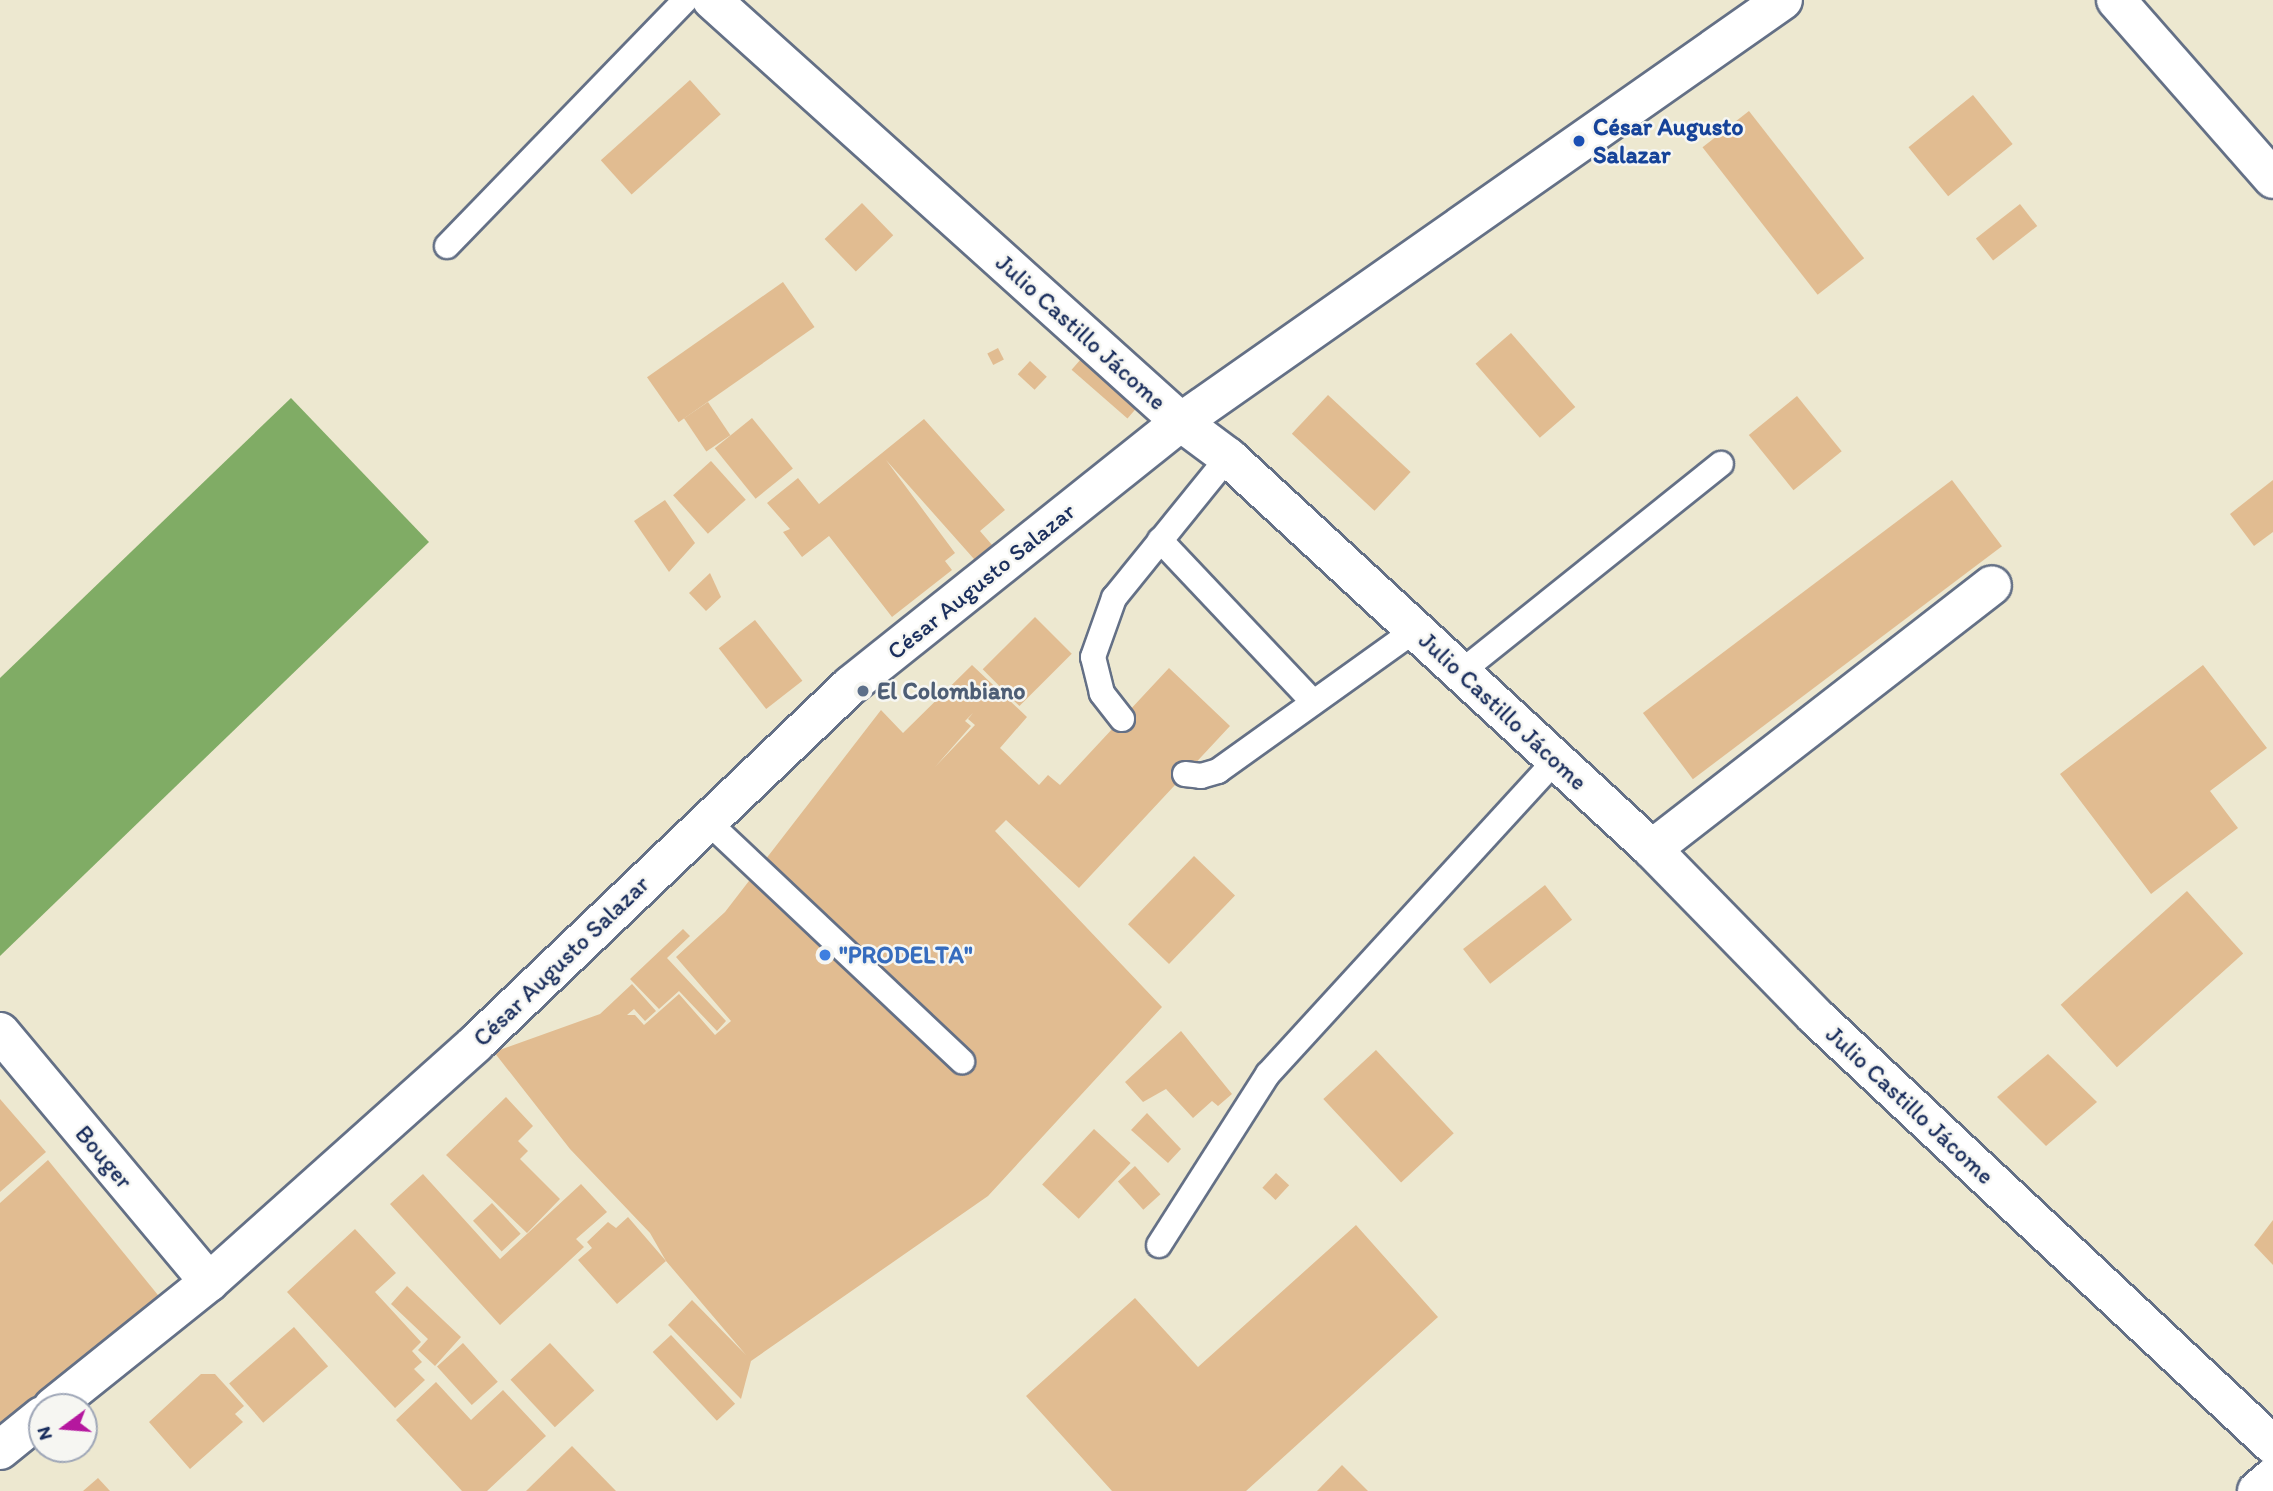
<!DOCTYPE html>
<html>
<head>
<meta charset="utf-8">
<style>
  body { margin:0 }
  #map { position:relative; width:2273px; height:1491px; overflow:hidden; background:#ede8d0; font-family:Itim,sans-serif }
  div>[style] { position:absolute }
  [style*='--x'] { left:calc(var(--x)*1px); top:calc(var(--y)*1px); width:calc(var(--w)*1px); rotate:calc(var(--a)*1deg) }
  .forest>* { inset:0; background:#80ac65 }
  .building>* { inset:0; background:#e1bc91; transform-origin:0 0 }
  .roads { filter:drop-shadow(2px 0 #647086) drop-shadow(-2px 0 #647086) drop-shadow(0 2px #647086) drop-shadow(0 -2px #647086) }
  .service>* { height:24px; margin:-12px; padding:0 12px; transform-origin:12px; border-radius:12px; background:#fff }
  .minor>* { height:38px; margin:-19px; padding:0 19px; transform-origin:19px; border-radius:19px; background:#fff }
  .secondary>* { height:38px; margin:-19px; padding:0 19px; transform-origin:19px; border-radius:19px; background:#fff }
  .dots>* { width:19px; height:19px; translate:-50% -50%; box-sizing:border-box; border:4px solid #f6f6f2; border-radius:50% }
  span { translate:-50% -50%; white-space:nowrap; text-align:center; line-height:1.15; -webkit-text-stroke:5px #f6f6f2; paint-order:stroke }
  .transit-label { font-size:24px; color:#164399; font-weight:700 }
  .left { translate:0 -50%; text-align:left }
  .street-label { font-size:24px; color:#1b2f5e }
  .service-label { font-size:24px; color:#4e5e75; font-weight:700 }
  .shop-label { font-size:24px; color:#366cbe; font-weight:700 }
  .north { position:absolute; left:28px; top:1393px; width:70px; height:70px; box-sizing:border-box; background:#f6f6f2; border:2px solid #9ea6b7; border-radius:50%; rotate:254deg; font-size:19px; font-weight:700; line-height:28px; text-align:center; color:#1b2f5e }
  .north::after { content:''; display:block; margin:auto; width:24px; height:32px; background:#b5179e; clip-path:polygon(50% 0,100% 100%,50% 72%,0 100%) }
</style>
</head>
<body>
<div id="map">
  <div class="forest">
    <i style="clip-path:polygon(291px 398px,429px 542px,0 956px,0 678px)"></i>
  </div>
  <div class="building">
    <i style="left:690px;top:80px;width:46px;height:120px;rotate:48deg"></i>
    <i style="left:1973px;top:95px;width:63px;height:83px;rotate:51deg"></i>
    <i style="left:1749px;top:111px;width:187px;height:59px;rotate:52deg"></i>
    <i style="left:862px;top:203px;width:45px;height:52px;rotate:46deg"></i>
    <i style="left:2020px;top:204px;width:28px;height:56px;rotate:52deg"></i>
    <i style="left:783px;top:282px;width:55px;height:166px;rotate:55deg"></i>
    <i style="left:1511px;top:333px;width:98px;height:47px;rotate:49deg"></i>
    <i style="left:998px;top:348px;width:13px;height:12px;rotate:63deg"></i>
    <i style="left:1088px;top:351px;width:74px;height:25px;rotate:41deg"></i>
    <i style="left:1030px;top:361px;width:23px;height:18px;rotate:43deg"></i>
    <i style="left:1328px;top:395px;width:113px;height:53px;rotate:43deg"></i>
    <i style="left:1797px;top:396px;width:71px;height:62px;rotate:51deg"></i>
    <i style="left:708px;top:402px;width:40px;height:29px;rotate:56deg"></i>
    <i style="left:752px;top:418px;width:65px;height:48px;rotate:51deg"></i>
    <i style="clip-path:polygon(924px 419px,1005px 510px,980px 531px,999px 553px,982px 568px,886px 460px,955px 553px,945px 561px,952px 570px,892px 617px,829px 536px,802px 557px,783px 532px,790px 529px,767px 503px,798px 478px,819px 504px)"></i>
    <i style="left:711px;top:461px;width:52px;height:51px;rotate:48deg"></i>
    <i style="left:1952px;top:480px;width:83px;height:387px;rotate:53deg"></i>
    <i style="clip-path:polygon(2273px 480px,2273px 532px,2254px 546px,2230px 514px)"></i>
    <i style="clip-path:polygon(665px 500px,695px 543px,669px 572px,634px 521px)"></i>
    <i style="clip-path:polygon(710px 573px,721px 597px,706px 611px,689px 593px)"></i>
    <i style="left:1035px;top:617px;width:52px;height:74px;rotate:45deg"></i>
    <i style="left:755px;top:620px;width:77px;height:46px;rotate:52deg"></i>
    <i style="clip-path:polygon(evenodd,972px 665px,1027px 717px,1000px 748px,1039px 785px,1048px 775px,1060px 785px,1169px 668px,1230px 726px,1079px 888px,1006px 820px,995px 831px,1162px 1007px,988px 1196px,751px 1361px,741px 1399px,668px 1325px,692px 1300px,746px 1355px,666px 1261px,650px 1233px,570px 1149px,494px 1052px,600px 1014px,632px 984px,656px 1011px,645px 1021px,634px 1009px,627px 1015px,635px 1015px,644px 1025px,679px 994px,715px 1035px,731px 1021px,676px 957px,725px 912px,881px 710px,903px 733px,972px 665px,973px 713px,968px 719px,975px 725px,935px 767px,971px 726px,965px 721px,973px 713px)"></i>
    <i style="clip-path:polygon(2203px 665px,2267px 748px,2210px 791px,2238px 828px,2151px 894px,2060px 774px)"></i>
    <i style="left:1194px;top:856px;width:57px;height:95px;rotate:44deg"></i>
    <i style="left:1545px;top:885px;width:44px;height:104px;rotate:52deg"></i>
    <i style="left:2187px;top:891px;width:84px;height:170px;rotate:48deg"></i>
    <i style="clip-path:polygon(683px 929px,690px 936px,667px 958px,726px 1021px,717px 1031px,679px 991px,659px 1009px,630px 979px)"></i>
    <i style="clip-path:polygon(1181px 1031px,1232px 1094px,1218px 1106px,1212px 1101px,1193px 1118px,1166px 1089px,1143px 1102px,1125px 1082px)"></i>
    <i style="left:1376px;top:1050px;width:114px;height:72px;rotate:47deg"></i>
    <i style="clip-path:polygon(2048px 1054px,2097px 1102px,2046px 1146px,1997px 1097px)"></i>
    <i style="clip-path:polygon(506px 1097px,533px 1126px,518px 1141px,528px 1151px,520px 1159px,560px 1199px,527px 1233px,446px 1155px)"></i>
    <i style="clip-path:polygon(0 1099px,46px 1152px,0 1192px)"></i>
    <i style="clip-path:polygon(1147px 1113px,1181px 1149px,1168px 1163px,1131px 1130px)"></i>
    <i style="left:1094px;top:1129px;width:50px;height:76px;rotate:43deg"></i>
    <i style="clip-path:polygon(48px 1160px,162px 1300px,0 1432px,0 1203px)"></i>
    <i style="left:1135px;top:1166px;width:38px;height:23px;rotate:48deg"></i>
    <i style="left:1276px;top:1173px;width:18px;height:20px;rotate:43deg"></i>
    <i style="clip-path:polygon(423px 1174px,500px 1259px,581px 1184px,607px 1212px,576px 1239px,584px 1247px,500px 1325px,390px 1204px)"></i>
    <i style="left:492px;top:1203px;width:42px;height:26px;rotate:47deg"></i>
    <i style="clip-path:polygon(628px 1217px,666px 1261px,617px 1304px,578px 1260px,592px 1248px,587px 1242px,608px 1222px,616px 1228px)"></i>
    <i style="clip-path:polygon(2273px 1220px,2273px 1265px,2254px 1245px)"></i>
    <i style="clip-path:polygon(1356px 1225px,1438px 1317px,1246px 1491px,1112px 1491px,1026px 1396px,1135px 1298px,1198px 1367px)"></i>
    <i style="clip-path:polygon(355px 1229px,396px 1273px,375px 1292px,421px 1342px,412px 1351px,422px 1362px,414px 1369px,425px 1380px,395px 1408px,287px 1292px)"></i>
    <i style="clip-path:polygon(407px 1286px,461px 1337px,435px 1366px,418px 1350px,428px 1339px,391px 1304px)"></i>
    <i style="left:294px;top:1327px;width:52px;height:86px;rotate:49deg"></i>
    <i style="left:671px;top:1335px;width:94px;height:25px;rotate:47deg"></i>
    <i style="left:463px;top:1343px;width:52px;height:35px;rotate:48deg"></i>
    <i style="left:550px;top:1343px;width:65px;height:54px;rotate:47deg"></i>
    <i style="clip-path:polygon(201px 1374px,215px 1374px,244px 1406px,235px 1414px,243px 1422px,190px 1469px,149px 1422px)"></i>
    <i style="clip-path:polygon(436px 1382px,471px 1420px,503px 1390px,546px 1436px,487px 1491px,462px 1491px,396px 1420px)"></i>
    <i style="clip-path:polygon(572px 1446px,616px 1491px,526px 1491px)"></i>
    <i style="clip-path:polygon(1342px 1465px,1368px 1491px,1317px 1491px)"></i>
    <i style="clip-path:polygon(98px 1478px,110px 1491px,83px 1491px)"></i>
  </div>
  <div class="roads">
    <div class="service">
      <i style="--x:447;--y:246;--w:342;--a:-45.9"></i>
      <i style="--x:1160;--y:540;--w:223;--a:46.6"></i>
      <i style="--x:1461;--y:672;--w:333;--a:-38.7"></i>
      <i style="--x:1122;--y:719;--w:33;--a:-128"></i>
      <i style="--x:1102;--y:693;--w:37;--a:-104"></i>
      <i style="--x:1093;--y:657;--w:63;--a:-70.4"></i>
      <i style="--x:1114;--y:598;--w:181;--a:-51"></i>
      <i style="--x:1185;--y:774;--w:16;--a:7"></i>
      <i style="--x:1201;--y:776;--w:18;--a:-16"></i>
      <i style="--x:1218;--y:771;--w:242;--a:-35.6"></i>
      <i style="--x:706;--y:820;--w:352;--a:43.3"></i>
      <i style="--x:1159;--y:1245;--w:203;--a:-57.5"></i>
      <i style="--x:1268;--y:1074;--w:426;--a:-47.5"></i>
    </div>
    <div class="minor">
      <i style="--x:2116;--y:0;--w:238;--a:48.7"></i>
      <i style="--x:1652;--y:849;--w:430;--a:-37.8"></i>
      <i style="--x:0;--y:1032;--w:326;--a:50.1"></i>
      <i style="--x:53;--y:1407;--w:200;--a:-38.7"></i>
      <i style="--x:209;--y:1282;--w:358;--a:-41.8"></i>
      <i style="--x:476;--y:1043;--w:518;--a:-43.67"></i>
      <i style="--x:851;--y:685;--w:422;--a:-38.6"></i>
      <i style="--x:1181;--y:422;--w:735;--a:-35.03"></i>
      <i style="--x:0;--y:1450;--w:54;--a:-39"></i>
      <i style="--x:2257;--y:1491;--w:21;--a:-41"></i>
    </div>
    <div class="secondary">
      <i style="--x:712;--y:0;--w:631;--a:41.98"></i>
      <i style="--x:1181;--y:422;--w:59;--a:36.7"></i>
      <i style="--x:1228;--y:457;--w:577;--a:42.75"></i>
      <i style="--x:1652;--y:849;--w:233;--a:45.7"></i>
      <i style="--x:1815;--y:1016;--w:628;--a:43.13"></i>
    </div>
  </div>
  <div class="dots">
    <i style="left:1579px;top:141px;background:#1a4fb4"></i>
    <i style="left:863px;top:691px;background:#5c6f8a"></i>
    <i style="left:825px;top:955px;background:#3f7fe0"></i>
  </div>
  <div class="transit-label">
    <span class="left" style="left:1593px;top:141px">César Augusto<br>Salazar</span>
  </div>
  <div class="street-label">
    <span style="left:1081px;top:332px;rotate:42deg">Julio Castillo Jácome</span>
    <span style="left:981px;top:581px;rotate:-39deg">César Augusto Salazar</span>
    <span style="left:1503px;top:711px;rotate:43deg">Julio Castillo Jácome</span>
    <span style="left:561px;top:961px;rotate:-44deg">César Augusto Salazar</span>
    <span style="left:1910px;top:1105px;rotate:43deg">Julio Castillo Jácome</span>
    <span style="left:104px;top:1157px;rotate:50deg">Bouger</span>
  </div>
  <div class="service-label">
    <span class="left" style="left:877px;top:691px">El Colombiano</span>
  </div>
  <div class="shop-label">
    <span class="left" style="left:839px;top:955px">"PRODELTA"</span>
  </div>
  <div class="north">N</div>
</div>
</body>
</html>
